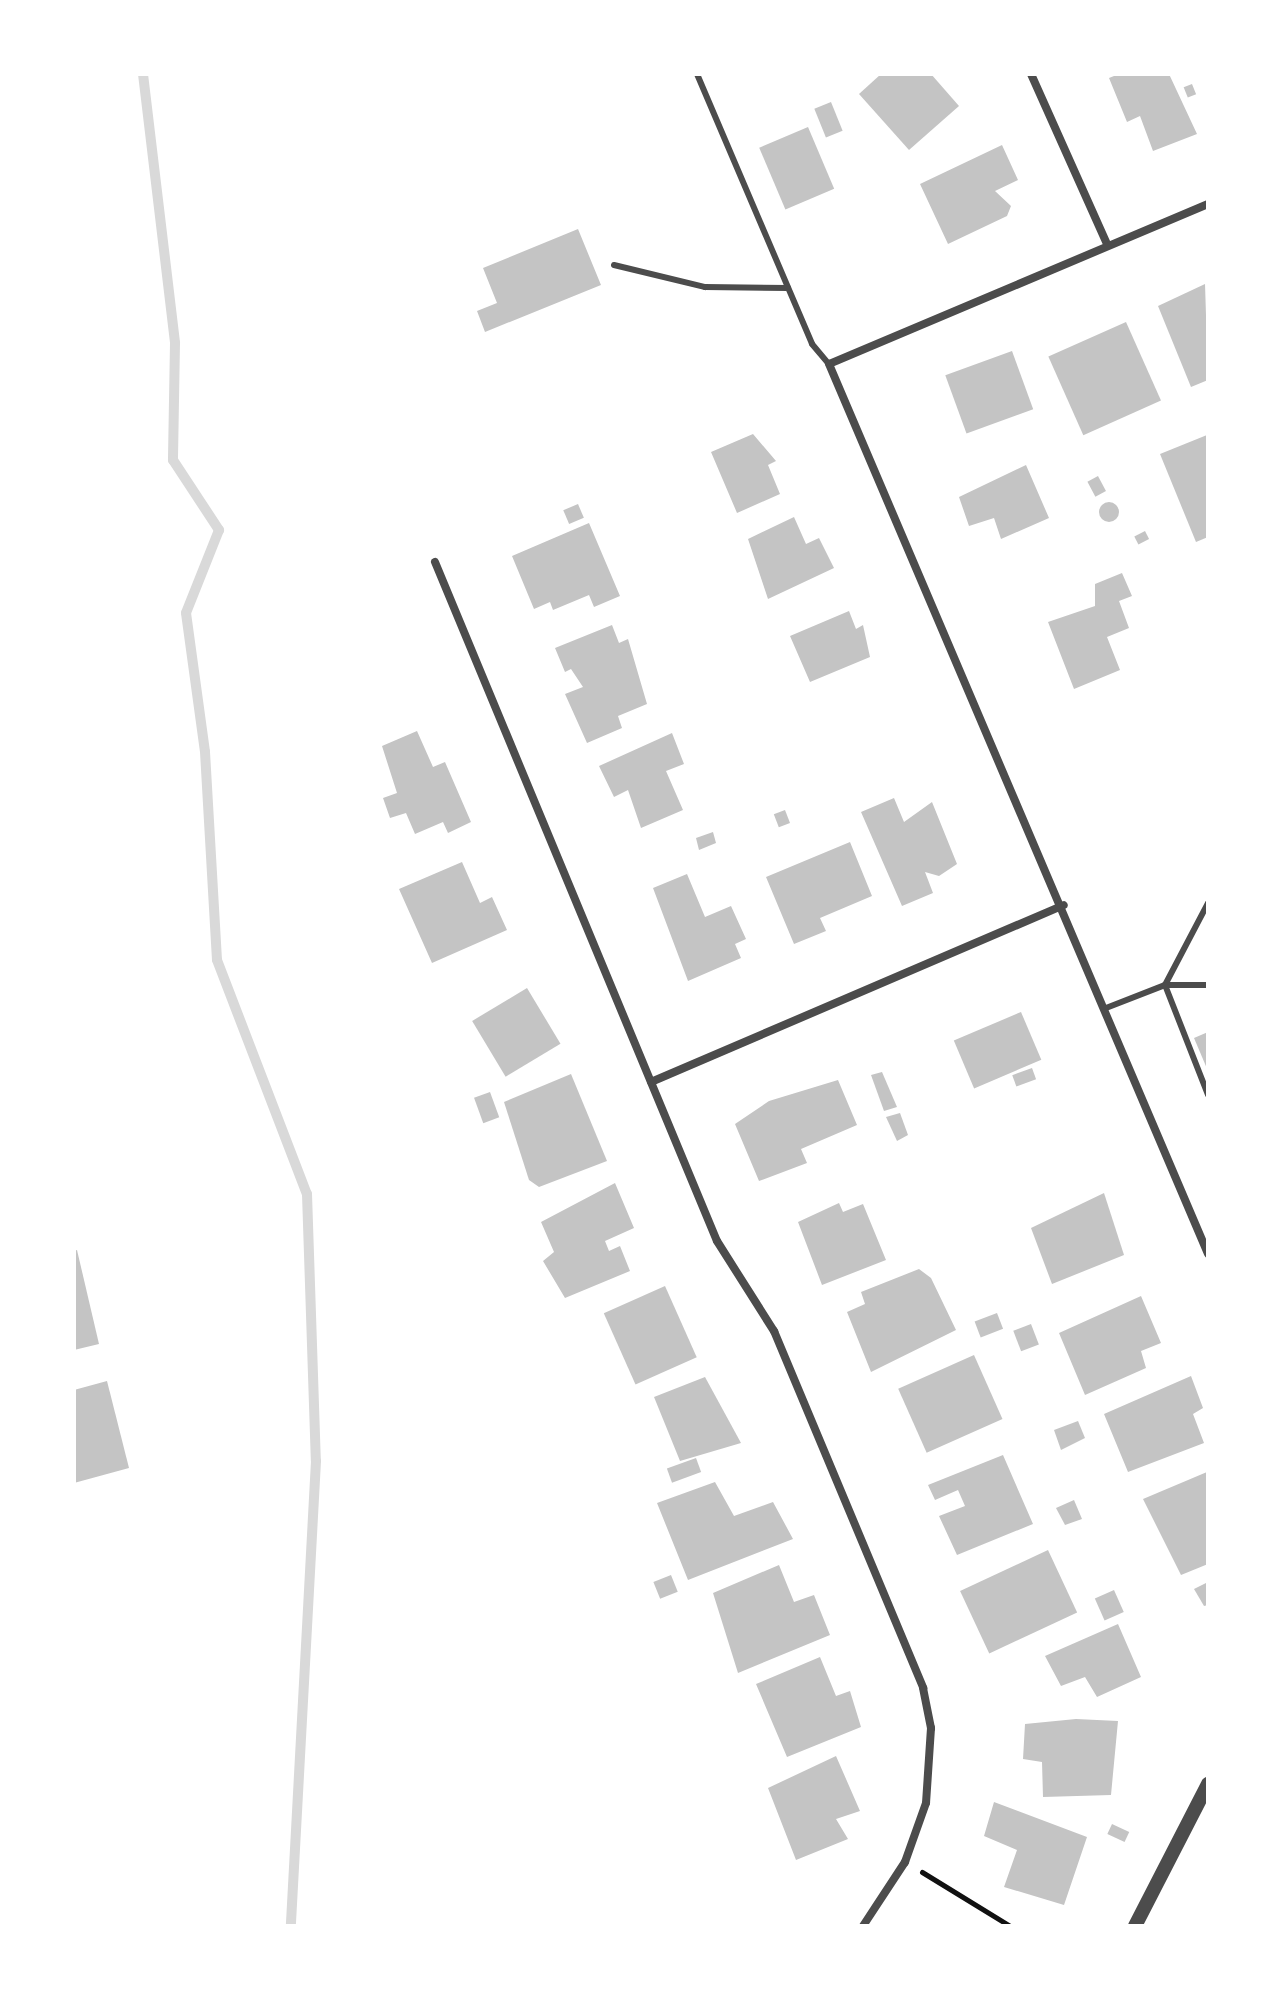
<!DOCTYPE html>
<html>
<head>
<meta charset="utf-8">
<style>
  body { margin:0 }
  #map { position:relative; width:1282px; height:2000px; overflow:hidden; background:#fff; font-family:Lora,serif }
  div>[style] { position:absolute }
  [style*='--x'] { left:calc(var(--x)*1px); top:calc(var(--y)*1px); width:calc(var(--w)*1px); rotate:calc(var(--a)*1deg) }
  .stream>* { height:10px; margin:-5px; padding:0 5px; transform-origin:5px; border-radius:5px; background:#d9d9d9 }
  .building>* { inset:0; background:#c4c4c4; transform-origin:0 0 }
  .round { border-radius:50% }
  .path>* { height:5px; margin:-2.5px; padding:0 2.5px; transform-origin:2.5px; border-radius:2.5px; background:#111 }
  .service>* { height:6px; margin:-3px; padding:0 3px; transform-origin:3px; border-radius:3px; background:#4c4c4c }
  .minor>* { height:8px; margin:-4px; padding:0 4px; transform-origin:4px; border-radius:4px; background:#4c4c4c }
  .tertiary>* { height:14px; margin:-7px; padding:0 7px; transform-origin:7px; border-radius:7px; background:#4c4c4c }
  span { translate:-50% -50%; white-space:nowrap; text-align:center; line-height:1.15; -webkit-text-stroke:6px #fff; paint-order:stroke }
  .frame { position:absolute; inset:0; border:76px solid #fff; pointer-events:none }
</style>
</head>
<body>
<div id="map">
  <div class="stream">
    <i style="--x:143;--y:74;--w:271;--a:83.2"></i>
    <i style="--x:175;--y:343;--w:117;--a:91"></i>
    <i style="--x:173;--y:460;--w:84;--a:56.7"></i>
    <i style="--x:219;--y:530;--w:89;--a:111.7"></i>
    <i style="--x:186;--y:613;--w:140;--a:82.2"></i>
    <i style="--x:205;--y:752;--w:208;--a:86.7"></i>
    <i style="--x:217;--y:960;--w:251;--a:69"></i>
    <i style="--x:307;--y:1194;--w:267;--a:88.1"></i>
    <i style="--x:316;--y:1461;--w:466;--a:93.1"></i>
  </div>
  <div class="building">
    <i style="clip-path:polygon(881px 74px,931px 74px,959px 106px,909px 150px,859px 94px)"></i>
    <i style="clip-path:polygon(1119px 74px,1169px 74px,1197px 134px,1153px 151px,1140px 116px,1127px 122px,1109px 78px)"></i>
    <i style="left:1192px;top:84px;width:11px;height:9px;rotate:68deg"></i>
    <i style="left:831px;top:102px;width:31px;height:18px;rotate:68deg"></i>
    <i style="left:808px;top:127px;width:67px;height:53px;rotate:67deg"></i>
    <i style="clip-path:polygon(1002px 145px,1018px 180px,995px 191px,1011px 206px,1007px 216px,948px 244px,920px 184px)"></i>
    <i style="clip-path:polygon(578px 229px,601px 285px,485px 332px,477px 311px,497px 303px,483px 268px)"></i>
    <i style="clip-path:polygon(1205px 284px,1208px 380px,1191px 387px,1158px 306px)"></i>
    <i style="left:1126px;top:322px;width:86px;height:85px;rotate:66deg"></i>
    <i style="left:1012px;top:351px;width:62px;height:71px;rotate:70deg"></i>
    <i style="clip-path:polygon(753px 434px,776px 461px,768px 465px,780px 494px,737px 513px,711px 452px)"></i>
    <i style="clip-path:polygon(1207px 435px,1208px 537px,1196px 542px,1160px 454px)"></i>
    <i style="clip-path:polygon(1026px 465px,1049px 518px,1001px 539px,994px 518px,969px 526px,959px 497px)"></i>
    <i style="left:1098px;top:476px;width:17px;height:12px;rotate:62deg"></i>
    <i class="round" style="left:1099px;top:502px;width:20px;height:20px"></i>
    <i style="left:578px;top:504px;width:15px;height:16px;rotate:67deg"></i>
    <i style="clip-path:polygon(794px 517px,806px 544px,819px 538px,834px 568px,768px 599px,748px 539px)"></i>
    <i style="clip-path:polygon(589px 523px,620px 596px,594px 607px,589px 595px,553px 610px,550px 602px,534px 609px,512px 556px)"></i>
    <i style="left:1145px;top:531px;width:9px;height:12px;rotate:63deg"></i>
    <i style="clip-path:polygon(1122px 573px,1132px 596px,1119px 601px,1129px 628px,1107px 637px,1120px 670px,1074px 689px,1048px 622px,1095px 606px,1095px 584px)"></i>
    <i style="clip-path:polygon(849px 611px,856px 629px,863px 625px,870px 657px,810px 682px,790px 636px)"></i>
    <i style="clip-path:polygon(612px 625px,619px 643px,628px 639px,647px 704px,618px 716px,622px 728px,587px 743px,565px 694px,583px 687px,571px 669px,565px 672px,555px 648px)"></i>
    <i style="clip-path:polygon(417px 731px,433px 767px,445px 762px,471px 822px,448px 833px,443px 822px,415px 834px,406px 813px,390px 818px,383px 798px,397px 793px,382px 746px)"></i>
    <i style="clip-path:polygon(672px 733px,684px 764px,666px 771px,683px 810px,641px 828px,628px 790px,614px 797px,599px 766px)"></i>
    <i style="clip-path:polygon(894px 798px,904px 822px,932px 802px,957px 864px,939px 876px,925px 872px,933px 893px,902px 906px,861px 812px)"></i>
    <i style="left:785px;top:810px;width:14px;height:12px;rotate:69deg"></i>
    <i style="clip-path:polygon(713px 832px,716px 843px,699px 850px,696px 838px)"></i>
    <i style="clip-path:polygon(850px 842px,872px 896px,820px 918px,826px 931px,794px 944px,766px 877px)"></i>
    <i style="clip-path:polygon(462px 862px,480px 903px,492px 897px,507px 930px,432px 963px,399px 889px)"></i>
    <i style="clip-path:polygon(687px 874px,705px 917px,731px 906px,746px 939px,735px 944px,741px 958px,688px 981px,653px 888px)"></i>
    <i style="left:527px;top:988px;width:65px;height:64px;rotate:59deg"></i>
    <i style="left:1021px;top:1012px;width:52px;height:73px;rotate:67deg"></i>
    <i style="clip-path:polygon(1208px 1032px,1208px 1071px,1194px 1038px)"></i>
    <i style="left:1032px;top:1068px;width:12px;height:21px;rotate:70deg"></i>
    <i style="clip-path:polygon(882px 1072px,897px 1107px,884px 1111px,871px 1075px)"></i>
    <i style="clip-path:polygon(571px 1074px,607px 1161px,539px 1187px,529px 1180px,504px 1102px)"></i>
    <i style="clip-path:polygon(838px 1080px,857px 1125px,801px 1149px,807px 1163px,759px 1181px,735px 1124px,769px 1101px)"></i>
    <i style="left:490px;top:1092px;width:27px;height:17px;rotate:70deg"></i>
    <i style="clip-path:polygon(900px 1113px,908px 1135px,897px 1141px,886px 1117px)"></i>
    <i style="clip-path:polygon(615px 1183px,634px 1228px,605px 1241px,609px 1251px,620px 1246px,630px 1271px,565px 1298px,543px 1261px,554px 1252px,541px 1222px)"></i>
    <i style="clip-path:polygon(1104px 1193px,1124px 1255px,1052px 1284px,1031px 1228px)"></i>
    <i style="clip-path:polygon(839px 1203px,843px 1212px,863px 1204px,886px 1260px,822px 1285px,798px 1222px)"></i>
    <i style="clip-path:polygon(77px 1250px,99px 1344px,74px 1350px,74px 1251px)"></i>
    <i style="clip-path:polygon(919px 1269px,931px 1278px,956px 1330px,871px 1372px,847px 1312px,865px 1304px,861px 1292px)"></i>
    <i style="left:665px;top:1286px;width:78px;height:67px;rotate:66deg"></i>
    <i style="clip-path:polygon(1141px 1296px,1161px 1343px,1141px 1351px,1146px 1368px,1085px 1395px,1059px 1333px)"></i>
    <i style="left:997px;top:1313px;width:17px;height:24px;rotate:69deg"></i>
    <i style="left:1031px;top:1324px;width:22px;height:19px;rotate:69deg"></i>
    <i style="left:974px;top:1355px;width:70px;height:83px;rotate:66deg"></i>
    <i style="clip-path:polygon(1191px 1376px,1203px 1408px,1193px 1414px,1204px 1443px,1128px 1472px,1104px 1414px)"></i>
    <i style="clip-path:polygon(705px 1377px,741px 1443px,680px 1461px,654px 1397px)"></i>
    <i style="clip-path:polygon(107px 1381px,129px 1468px,74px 1483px,74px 1390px)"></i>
    <i style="clip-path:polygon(1078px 1421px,1085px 1438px,1061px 1450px,1054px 1430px)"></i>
    <i style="clip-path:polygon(1003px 1455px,1033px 1524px,957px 1555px,939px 1516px,965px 1506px,958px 1490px,935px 1500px,928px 1485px)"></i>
    <i style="left:696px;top:1458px;width:15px;height:31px;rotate:70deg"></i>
    <i style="clip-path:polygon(1207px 1472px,1208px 1564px,1181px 1575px,1143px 1499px)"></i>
    <i style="clip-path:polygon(715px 1482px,734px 1516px,773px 1502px,793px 1539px,688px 1580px,657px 1503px)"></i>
    <i style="clip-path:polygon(1074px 1500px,1082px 1519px,1065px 1525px,1056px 1508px)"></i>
    <i style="left:1048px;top:1550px;width:69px;height:97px;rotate:65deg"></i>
    <i style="clip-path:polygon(779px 1565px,794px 1602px,814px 1595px,830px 1635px,738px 1673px,713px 1593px)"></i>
    <i style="left:671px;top:1575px;width:18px;height:19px;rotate:68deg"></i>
    <i style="clip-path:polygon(1208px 1582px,1208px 1605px,1204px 1606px,1194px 1589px)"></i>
    <i style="left:1114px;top:1590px;width:24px;height:21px;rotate:66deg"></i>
    <i style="clip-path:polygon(1118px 1624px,1141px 1677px,1097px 1697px,1085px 1677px,1061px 1686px,1045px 1656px)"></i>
    <i style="clip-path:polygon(820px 1657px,836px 1696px,850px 1691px,861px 1727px,787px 1757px,756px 1684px)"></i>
    <i style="clip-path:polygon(1076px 1719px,1118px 1721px,1111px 1795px,1043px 1797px,1042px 1762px,1023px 1759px,1025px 1724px)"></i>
    <i style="clip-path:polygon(836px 1756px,860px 1811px,836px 1819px,848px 1839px,796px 1860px,768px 1788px)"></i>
    <i style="clip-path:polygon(994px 1802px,1087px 1837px,1064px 1905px,1004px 1887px,1017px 1850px,984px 1836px)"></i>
    <i style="left:1112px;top:1824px;width:19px;height:11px;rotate:25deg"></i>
  </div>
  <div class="path">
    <i style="--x:922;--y:1872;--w:103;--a:31.5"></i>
  </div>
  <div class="service">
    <i style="--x:697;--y:74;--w:293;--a:66.9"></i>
    <i style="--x:812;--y:344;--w:26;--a:50"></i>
    <i style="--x:614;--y:265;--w:94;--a:13.6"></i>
    <i style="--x:705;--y:287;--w:83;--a:0.7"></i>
    <i style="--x:1165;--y:985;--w:93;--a:-62.3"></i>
    <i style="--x:1165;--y:985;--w:43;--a:0"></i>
    <i style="--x:1106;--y:1008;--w:63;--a:-21.3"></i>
    <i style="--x:1165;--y:985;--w:118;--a:68.6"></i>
  </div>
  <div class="minor">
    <i style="--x:1031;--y:74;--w:186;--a:65.9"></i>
    <i style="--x:1208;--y:204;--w:411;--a:157.1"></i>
    <i style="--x:829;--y:364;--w:967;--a:66.93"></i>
    <i style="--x:435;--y:562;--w:735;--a:67.45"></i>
    <i style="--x:717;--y:1241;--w:107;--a:57.7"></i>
    <i style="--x:774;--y:1331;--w:387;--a:67.3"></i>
    <i style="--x:923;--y:1688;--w:41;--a:78.7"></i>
    <i style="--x:931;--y:1728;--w:75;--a:93.8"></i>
    <i style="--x:926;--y:1803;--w:63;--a:109.6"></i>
    <i style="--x:905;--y:1862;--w:77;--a:123.3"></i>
    <i style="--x:651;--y:1082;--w:449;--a:-23.2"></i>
  </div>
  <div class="tertiary">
    <i style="--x:1135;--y:1926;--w:160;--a:-62.8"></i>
  </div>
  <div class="frame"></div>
</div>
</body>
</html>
